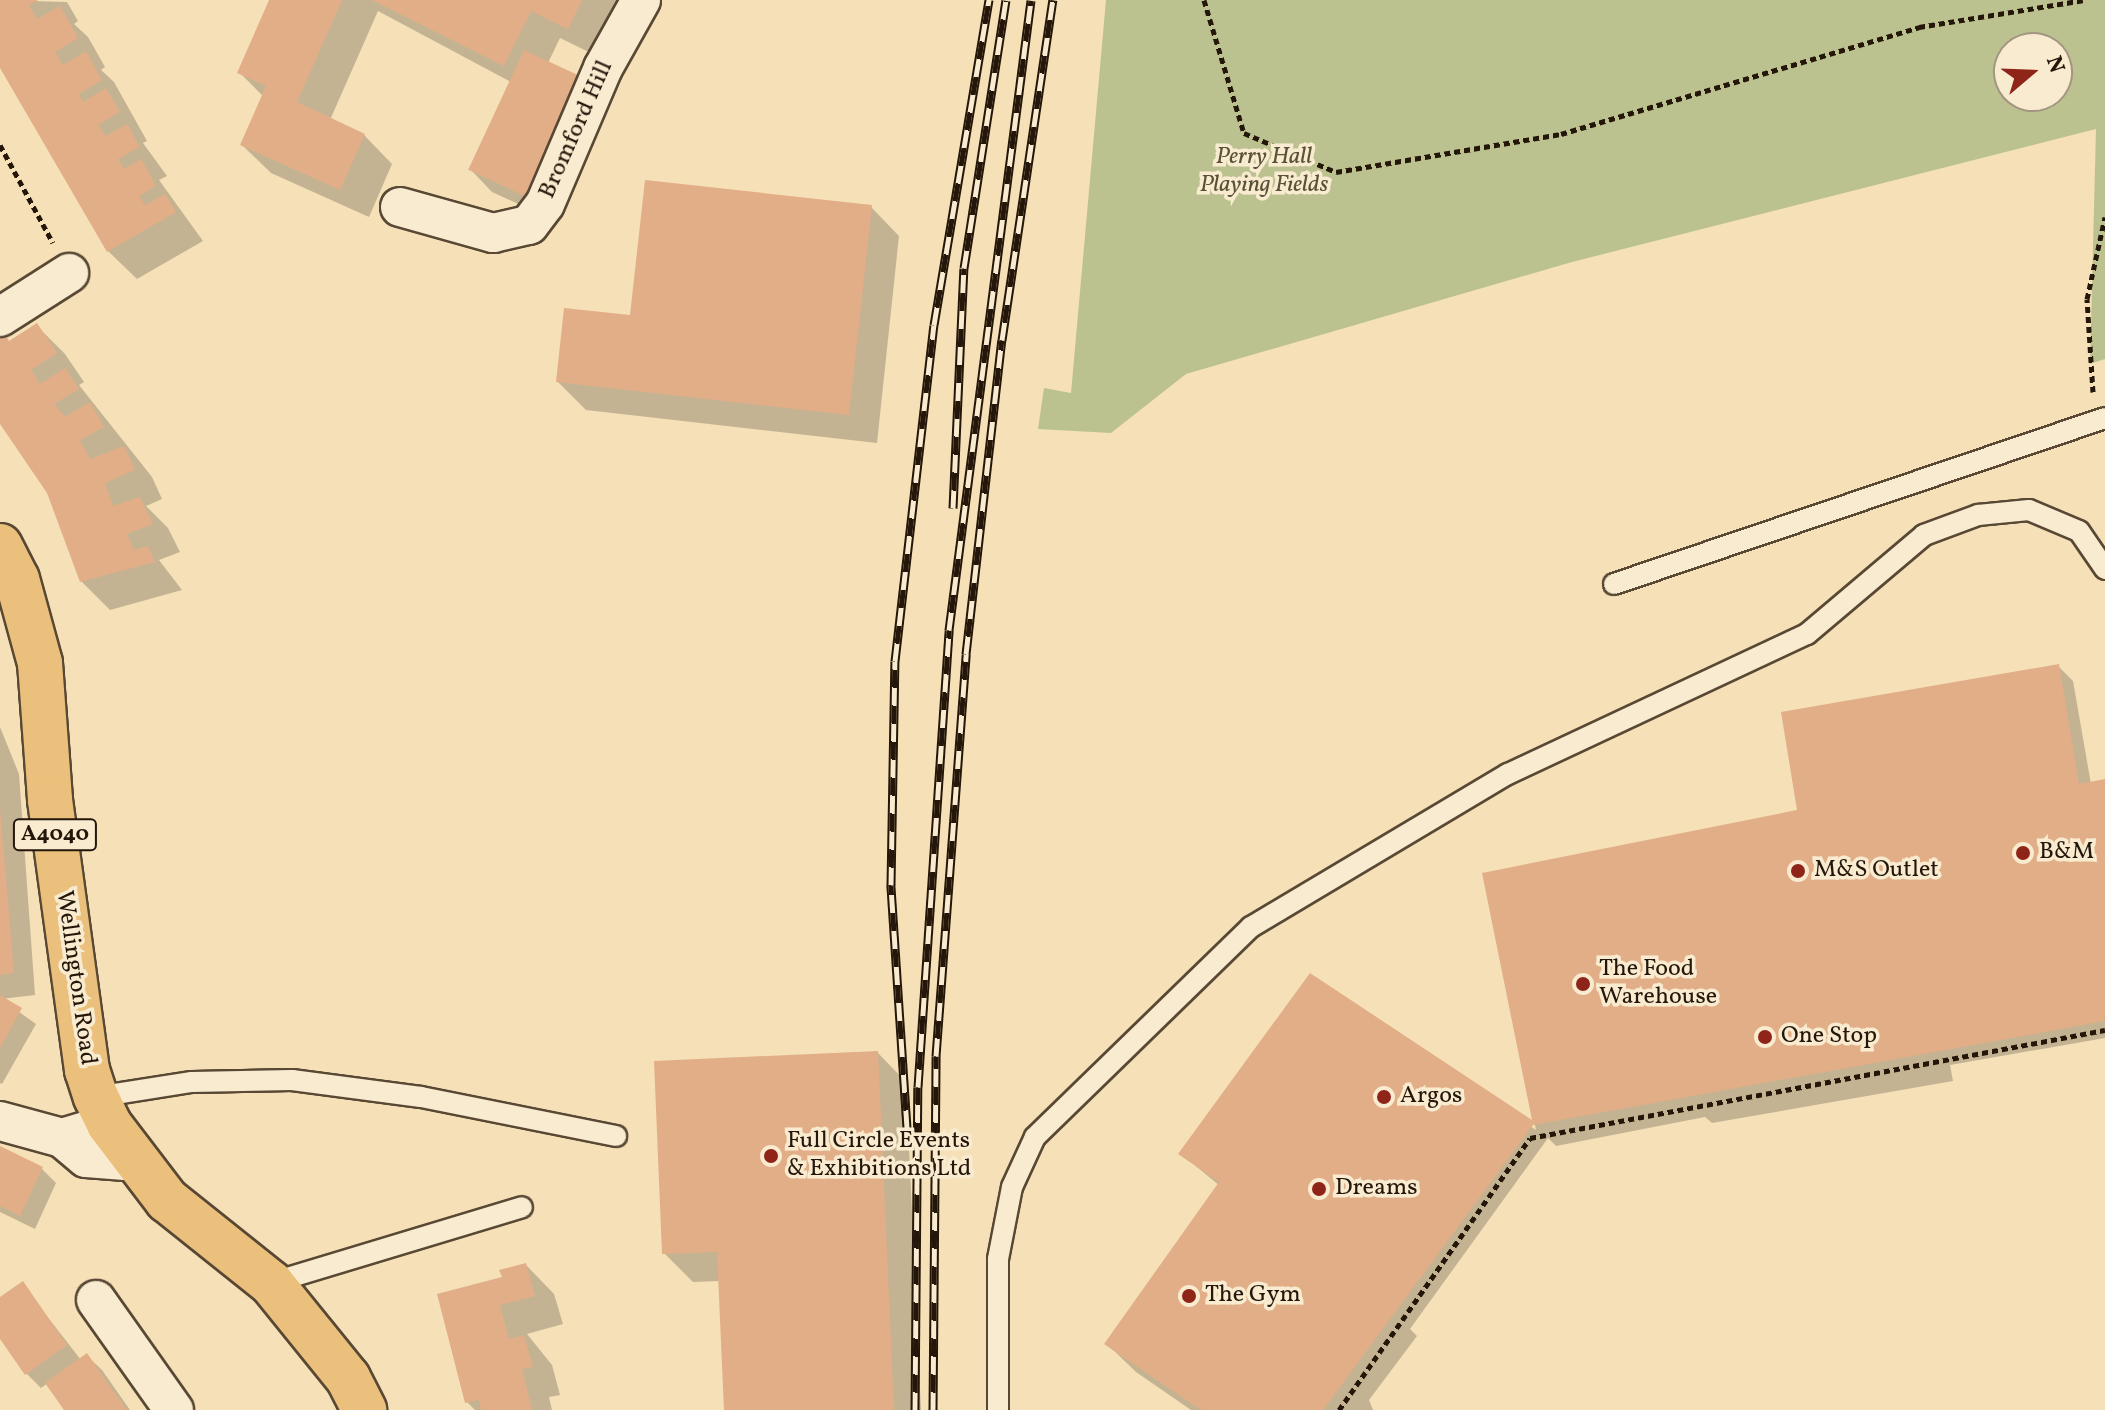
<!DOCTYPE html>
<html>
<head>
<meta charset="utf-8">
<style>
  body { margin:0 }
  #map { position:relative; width:2105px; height:1410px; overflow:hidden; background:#f5e0b7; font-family:Vollkorn,serif }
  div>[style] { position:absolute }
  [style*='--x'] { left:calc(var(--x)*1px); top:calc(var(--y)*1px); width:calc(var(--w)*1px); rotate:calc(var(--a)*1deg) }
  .green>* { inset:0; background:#bbc28f }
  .shadow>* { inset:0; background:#0003 }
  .building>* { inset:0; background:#e2ae87; transform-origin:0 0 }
  .path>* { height:5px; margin-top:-2.5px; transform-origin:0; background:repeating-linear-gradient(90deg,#241609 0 6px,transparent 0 10px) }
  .roads { filter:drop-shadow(2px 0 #584834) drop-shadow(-2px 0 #584834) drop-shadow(0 2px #584834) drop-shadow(0 -2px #584834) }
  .service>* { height:20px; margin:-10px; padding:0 10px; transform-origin:10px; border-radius:10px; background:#f8ebd0 }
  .minor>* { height:38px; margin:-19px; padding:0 19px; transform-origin:19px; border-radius:19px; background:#f8ebd0 }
  .primary>* { height:44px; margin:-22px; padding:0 22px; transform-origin:22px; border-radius:22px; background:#eac07c }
  .rail>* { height:9px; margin-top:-4.5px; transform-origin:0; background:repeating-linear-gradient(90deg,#f8ebd0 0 18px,#241609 0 36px); box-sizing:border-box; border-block:2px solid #241609 }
  .dots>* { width:22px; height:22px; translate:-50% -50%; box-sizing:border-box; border:4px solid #f8ebd0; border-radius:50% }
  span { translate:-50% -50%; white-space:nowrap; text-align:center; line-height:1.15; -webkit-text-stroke:7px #f8ebd0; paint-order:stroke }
  .shield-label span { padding:2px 6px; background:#f8ebd0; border:2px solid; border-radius:6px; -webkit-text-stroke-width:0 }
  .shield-label { font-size:22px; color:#241609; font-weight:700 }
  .street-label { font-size:24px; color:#241609 }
  .park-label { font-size:24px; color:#595238; font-style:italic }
  .poi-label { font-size:24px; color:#241609 }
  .left { translate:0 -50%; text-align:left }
  .north { position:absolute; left:1993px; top:32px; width:80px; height:80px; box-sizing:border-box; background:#f8ebd0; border:2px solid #a39680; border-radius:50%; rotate:71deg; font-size:22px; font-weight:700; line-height:32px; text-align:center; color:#241609 }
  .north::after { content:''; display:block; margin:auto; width:28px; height:36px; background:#8f2418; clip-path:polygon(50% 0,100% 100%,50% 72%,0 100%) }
</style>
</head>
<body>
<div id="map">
  <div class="green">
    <i style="clip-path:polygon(evenodd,1106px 0,2105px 0,2105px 359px,2090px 364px,2096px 129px,1572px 262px,1186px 374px,1111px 433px,1038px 429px,1044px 388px,1071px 393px,1106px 0,2057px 48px,2057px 96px,2009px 96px,2009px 48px,2057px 48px)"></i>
  </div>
  <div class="shadow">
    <i style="clip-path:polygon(0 0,67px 2px,78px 21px,74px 24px,88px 37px,105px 67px,101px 70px,114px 82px,147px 141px,143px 143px,167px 176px,159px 180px,203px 241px,137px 279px,108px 251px,0 64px)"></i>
    <i style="clip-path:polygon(272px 0,625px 0,597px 56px,560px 38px,548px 63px,549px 218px,492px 192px,471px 170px,511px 82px,378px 11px,330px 120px,364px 135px,392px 164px,369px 217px,271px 173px,242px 145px,264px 97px,239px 72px)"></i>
    <i style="clip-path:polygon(871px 207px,899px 236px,877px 443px,586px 410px,558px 382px,632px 318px)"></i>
    <i style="clip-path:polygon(37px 326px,65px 354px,84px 382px,79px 385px,152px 477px,162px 499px,146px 506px,168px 528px,180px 552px,159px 560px,182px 590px,110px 610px,81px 581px,49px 492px,0 422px,0 338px,11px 342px)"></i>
    <i style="clip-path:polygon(2058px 666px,2073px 681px,2091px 784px,2105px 781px,2105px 1038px,1950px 1065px,1953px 1081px,1712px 1123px,1705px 1117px,1556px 1146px,1548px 1138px,1410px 1329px,1417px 1336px,1369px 1400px,1373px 1410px,1191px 1410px,1136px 1372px,1107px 1344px,1220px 1186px,1180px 1153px,1310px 976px,1536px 1130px,1485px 874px,1799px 812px)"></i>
    <i style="clip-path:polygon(0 727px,19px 774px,35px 995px,1px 999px,36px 1024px,2px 1084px,0 1083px)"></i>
    <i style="clip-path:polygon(878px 1053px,906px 1082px,921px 1410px,726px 1410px,720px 1281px,693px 1282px,664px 1253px)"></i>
    <i style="clip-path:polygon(0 1148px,42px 1169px,56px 1183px,35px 1229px,0 1212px)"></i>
    <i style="clip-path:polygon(526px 1265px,554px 1294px,563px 1324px,527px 1334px,552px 1365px,560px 1395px,549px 1397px,552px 1410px,475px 1410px,467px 1402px,504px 1278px)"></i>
    <i style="clip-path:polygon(22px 1284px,81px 1360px,87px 1356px,102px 1370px,130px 1410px,66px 1410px,48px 1383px,41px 1388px,27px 1374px,0 1335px,0 1299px)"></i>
  </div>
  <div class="building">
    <i style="clip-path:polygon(0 0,38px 0,29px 5px,37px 19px,60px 6px,78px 38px,55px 52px,63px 65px,86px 51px,102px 80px,79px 94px,83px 102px,106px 88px,120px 112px,98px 125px,106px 136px,127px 124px,140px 147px,118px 159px,124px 169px,141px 159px,156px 186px,139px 196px,145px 205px,165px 194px,176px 212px,107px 252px,0 68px)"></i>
    <i style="clip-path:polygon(269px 0,342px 0,297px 102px,365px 134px,340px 190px,240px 145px,266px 86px,237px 73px)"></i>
    <i style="clip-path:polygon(372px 0,582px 0,568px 29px,531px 11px,504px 66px)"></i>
    <i style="left:524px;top:50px;width:64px;height:132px;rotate:25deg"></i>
    <i style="clip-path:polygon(645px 180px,872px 205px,849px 415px,556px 382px,564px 308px,630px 315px)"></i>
    <i style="clip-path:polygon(37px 323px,57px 353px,31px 370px,40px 384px,65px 368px,79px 389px,54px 404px,65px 417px,90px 402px,104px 427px,80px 440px,90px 459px,124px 446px,135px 470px,105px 483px,113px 506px,140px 497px,153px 524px,127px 534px,134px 550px,148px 546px,155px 562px,80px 582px,47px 493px,0 424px,0 335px,4px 332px,9px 341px)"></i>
    <i style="clip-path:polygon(2059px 664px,2079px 784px,2105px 779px,2105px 1021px,1533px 1125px,1323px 1410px,1201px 1410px,1104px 1344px,1219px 1182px,1178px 1154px,1310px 973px,1532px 1120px,1482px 873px,1797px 810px,1781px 712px)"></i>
    <i style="clip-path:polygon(0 809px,14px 973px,0 975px)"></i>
    <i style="clip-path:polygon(0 995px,22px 1008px,0 1048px)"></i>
    <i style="clip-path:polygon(878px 1051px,894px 1410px,724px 1410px,717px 1252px,662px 1254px,654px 1061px)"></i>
    <i style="clip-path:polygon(0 1146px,43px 1167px,20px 1216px,0 1206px)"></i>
    <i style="clip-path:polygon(526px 1263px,535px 1296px,500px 1305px,509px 1339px,524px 1335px,533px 1367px,522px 1369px,532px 1410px,481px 1410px,479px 1400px,465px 1403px,437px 1294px,502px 1277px,499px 1270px)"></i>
    <i style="clip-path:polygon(23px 1281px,67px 1345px,25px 1375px,0 1339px,0 1297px)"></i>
    <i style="clip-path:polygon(87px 1353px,109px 1385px,127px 1410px,64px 1410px,45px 1383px)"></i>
  </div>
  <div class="path">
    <i style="--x:1204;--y:0;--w:139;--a:73.3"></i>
    <i style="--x:1244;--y:133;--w:100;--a:23"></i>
    <i style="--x:1336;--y:172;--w:228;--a:-9.6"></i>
    <i style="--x:1561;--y:134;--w:374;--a:-16.6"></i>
    <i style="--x:1919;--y:27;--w:166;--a:-9.3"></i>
    <i style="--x:0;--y:145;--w:111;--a:61.6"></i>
    <i style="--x:2093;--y:392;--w:93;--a:-93.7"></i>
    <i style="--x:2087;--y:299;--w:84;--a:-77.6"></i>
    <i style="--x:1339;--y:1410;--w:332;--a:-54.9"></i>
    <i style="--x:1530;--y:1138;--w:585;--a:-10.64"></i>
  </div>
  <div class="roads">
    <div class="service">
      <i style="--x:1614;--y:584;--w:518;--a:-18.68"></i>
      <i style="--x:96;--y:1097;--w:97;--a:-8.9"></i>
      <i style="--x:192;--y:1082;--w:100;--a:-1.1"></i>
      <i style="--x:292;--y:1080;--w:130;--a:7.5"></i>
      <i style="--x:421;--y:1097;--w:199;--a:11.3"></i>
      <i style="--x:271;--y:1283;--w:262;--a:-16.8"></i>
      <i style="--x:998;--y:1410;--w:151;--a:-90"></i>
      <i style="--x:998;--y:1259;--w:73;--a:-79"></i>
      <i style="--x:1012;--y:1187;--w:55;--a:-65.3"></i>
      <i style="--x:1035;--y:1137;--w:301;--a:-44.2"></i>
      <i style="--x:1251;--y:927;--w:299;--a:-30.8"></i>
      <i style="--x:1508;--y:774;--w:330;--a:-25.1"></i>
      <i style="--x:1807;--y:634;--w:153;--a:-40.2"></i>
      <i style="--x:1924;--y:535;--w:58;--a:-20.3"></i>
      <i style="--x:1978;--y:515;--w:51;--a:-5.6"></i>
      <i style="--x:2029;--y:510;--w:54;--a:22.8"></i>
      <i style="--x:2079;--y:531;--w:46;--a:55.6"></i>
    </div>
    <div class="minor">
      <i style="--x:400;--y:207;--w:97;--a:15.6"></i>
      <i style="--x:493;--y:233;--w:37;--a:-13"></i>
      <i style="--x:529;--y:225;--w:26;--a:-53"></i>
      <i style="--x:545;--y:204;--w:148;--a:-66.9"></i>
      <i style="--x:603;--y:68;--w:78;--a:-60.8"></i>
      <i style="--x:0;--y:317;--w:82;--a:-32.5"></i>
      <i style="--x:0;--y:1121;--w:64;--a:15.3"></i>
      <i style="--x:62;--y:1138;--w:49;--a:-16.6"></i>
      <i style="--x:62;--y:1138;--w:31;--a:40"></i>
      <i style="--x:86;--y:1158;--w:52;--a:4.4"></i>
      <i style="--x:96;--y:1300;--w:135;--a:54.7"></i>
    </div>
    <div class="primary">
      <i style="--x:0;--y:546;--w:37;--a:63"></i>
      <i style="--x:17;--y:579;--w:87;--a:74.7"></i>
      <i style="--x:40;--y:663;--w:137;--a:85.8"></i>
      <i style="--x:50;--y:800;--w:273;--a:82.2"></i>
      <i style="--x:87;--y:1070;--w:28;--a:72"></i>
      <i style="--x:96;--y:1097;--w:30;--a:64"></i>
      <i style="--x:109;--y:1124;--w:96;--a:52.7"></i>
      <i style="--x:167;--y:1200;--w:133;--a:38.6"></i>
      <i style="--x:271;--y:1283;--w:122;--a:51"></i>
      <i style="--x:348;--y:1378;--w:36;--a:63"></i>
    </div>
  </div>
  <div class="rail">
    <i style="--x:953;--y:508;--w:240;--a:-87.4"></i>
    <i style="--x:964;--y:268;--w:271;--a:-81.1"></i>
    <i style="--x:907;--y:1128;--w:244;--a:-93.8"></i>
    <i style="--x:891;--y:885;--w:224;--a:-89"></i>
    <i style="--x:895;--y:661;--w:338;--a:-83.4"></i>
    <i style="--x:934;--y:325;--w:330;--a:-80.4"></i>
    <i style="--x:915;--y:1410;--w:323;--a:-89.5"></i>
    <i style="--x:918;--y:1087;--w:458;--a:-86.1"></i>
    <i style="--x:949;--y:630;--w:635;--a:-82.58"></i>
    <i style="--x:933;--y:1410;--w:354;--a:-89.5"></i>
    <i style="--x:936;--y:1056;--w:403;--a:-85.7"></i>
    <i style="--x:966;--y:654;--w:316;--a:-83.5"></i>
    <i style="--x:1002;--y:340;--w:344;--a:-81.5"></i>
  </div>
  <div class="dots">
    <i style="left:2023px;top:853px;background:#8f2418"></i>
    <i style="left:1798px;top:871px;background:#8f2418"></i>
    <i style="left:1583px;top:984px;background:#8f2418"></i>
    <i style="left:1765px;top:1037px;background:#8f2418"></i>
    <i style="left:1384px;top:1097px;background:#8f2418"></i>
    <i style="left:771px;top:1156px;background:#8f2418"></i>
    <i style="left:1319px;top:1189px;background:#8f2418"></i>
    <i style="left:1189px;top:1296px;background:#8f2418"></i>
  </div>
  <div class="shield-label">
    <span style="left:55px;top:835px">A4040</span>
  </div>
  <div class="street-label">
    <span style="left:577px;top:130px;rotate:-66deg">Bromford Hill</span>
    <span style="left:75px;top:978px;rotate:82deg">Wellington Road</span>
  </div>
  <div class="park-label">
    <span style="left:1264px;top:172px">Perry Hall<br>Playing Fields</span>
  </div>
  <div class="poi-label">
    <span class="left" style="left:2039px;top:853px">B&amp;M</span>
    <span class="left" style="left:1814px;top:871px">M&amp;S Outlet</span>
    <span class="left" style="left:1599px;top:984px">The Food<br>Warehouse</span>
    <span class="left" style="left:1781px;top:1037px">One Stop</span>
    <span class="left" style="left:1400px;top:1097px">Argos</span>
    <span class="left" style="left:787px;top:1156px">Full Circle Events<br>&amp; Exhibitions Ltd</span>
    <span class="left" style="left:1335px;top:1189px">Dreams</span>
    <span class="left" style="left:1205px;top:1296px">The Gym</span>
  </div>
  <div class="north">N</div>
</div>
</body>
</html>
